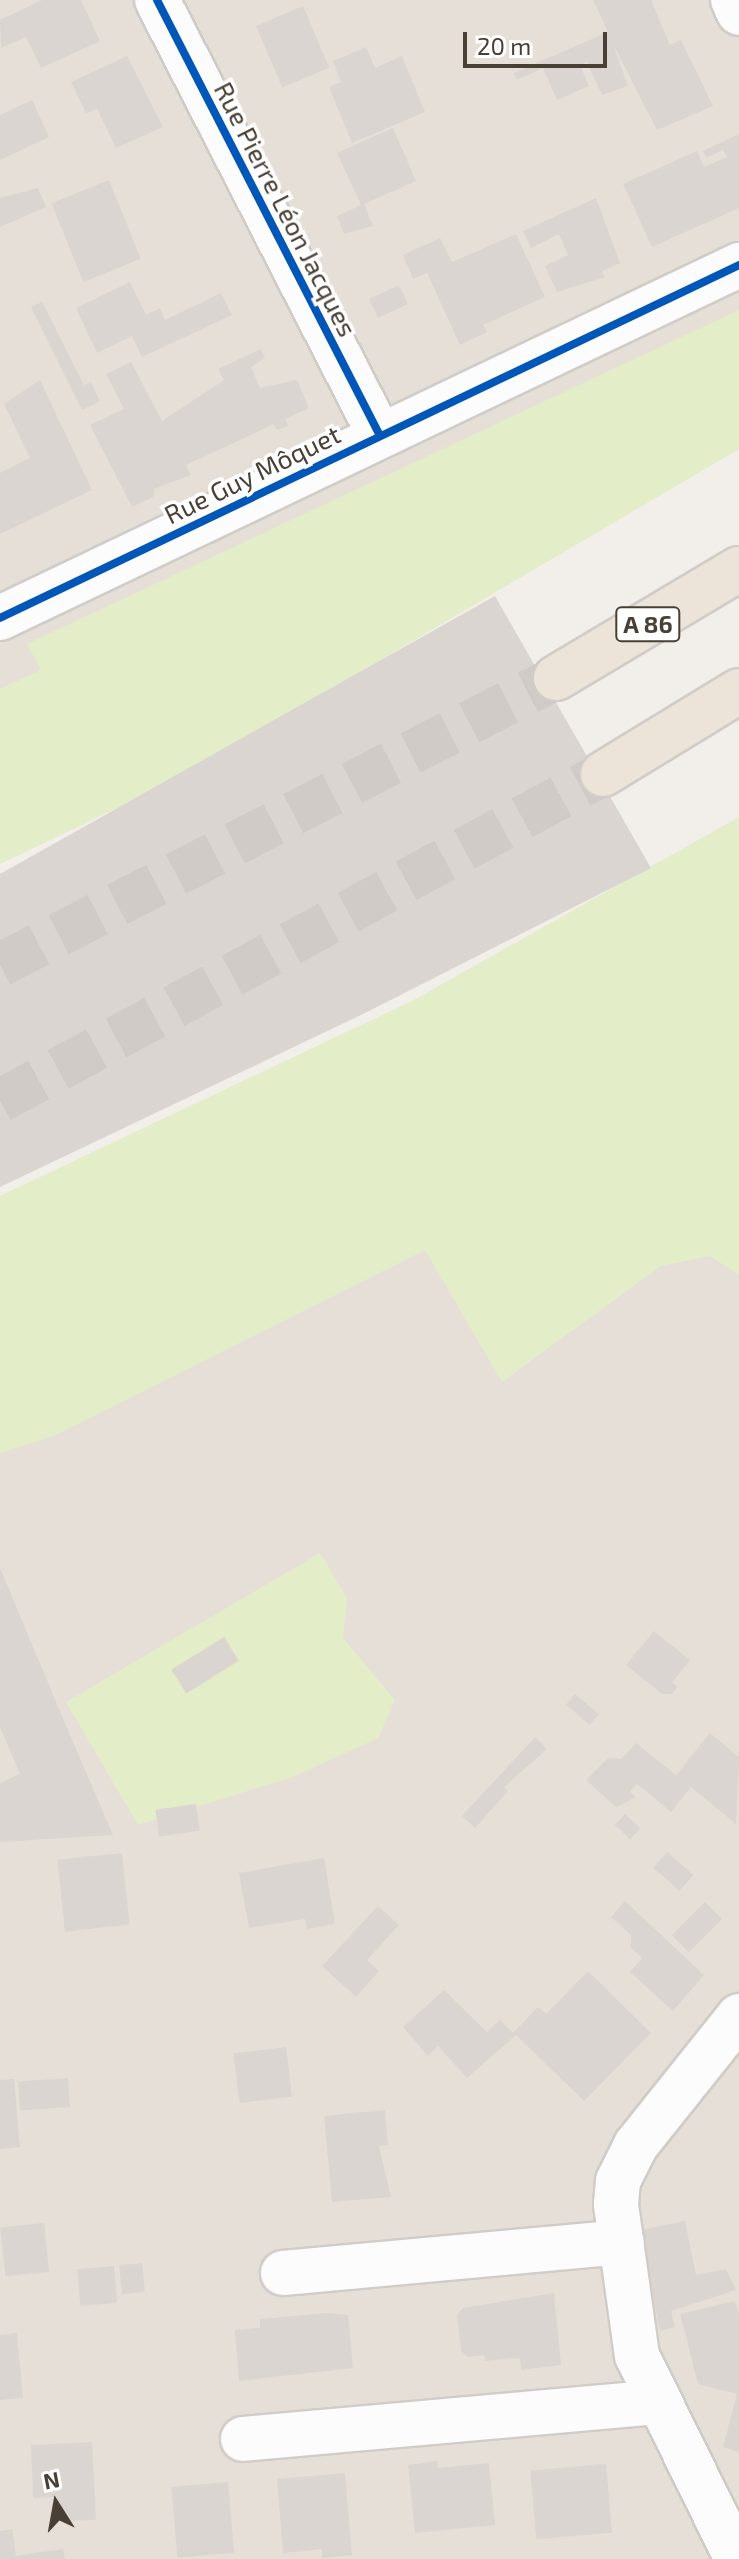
<!DOCTYPE html>
<html>
<head>
<meta charset="utf-8">
<style>
  body { margin:0 }
  #map { position:relative; width:739px; height:2559px; overflow:hidden; background:#f2eeea; font-family:"Exo 2",sans-serif }
  div>[style] { position:absolute }
  [style*='--x'] { left:calc(var(--x)*1px); top:calc(var(--y)*1px); width:calc(var(--w)*1px); rotate:calc(var(--a)*1deg) }
  .residential>* { inset:0; background:#e6dfd7 }
  .green>* { inset:0; background:#e3edc8 }
  .building>* { inset:0; background:#dad5d1; transform-origin:0 0 }
  .highway-tunnel>* { height:44px; margin-top:-22px; transform-origin:0; background:repeating-linear-gradient(90deg,#d0cbc6 0 44px,transparent 0 66px) }
  .roads { filter:drop-shadow(2px 0 #d0ccc8) drop-shadow(-2px 0 #d0ccc8) drop-shadow(0 2px #d0ccc8) drop-shadow(0 -2px #d0ccc8) }
  .minor>* { height:44px; margin:-22px; padding:0 22px; transform-origin:22px; border-radius:22px; background:#fdfcfc }
  .highway>* { height:44px; margin:-22px; padding:0 22px; transform-origin:22px; border-radius:22px; background:#ede4d9 }
  .cycleway>* { height:8px; margin:-4px; padding:0 4px; transform-origin:4px; border-radius:4px; background:#0057b8 }
  span { translate:-50% -50%; white-space:nowrap; text-align:center; line-height:1.15; -webkit-text-stroke:7px #fff; paint-order:stroke }
  .shield-label span { padding:2px 6px; background:#fff; border:2px solid; border-radius:6px; -webkit-text-stroke-width:0 }
  .shield-label { font-size:24px; color:#483f35; font-weight:700 }
  .street-label { font-size:26px; color:#483f35 }
  .north { position:absolute; left:16px; top:2463px; width:80px; height:80px; -webkit-text-stroke:6px #fff; paint-order:stroke; rotate:349deg; font-size:22px; font-weight:700; line-height:32px; text-align:center; color:#483f35 }
  .north::after { content:''; display:block; margin:auto; width:28px; height:36px; background:#483f35; clip-path:polygon(50% 0,100% 100%,50% 72%,0 100%) }
  .scale { position:absolute; left:463px; top:32px; width:144px; height:36px; box-sizing:border-box; border:4px solid #483f35; border-top:0; padding-left:10px; font-size:24px; line-height:28px; white-space:nowrap; color:#483f35; -webkit-text-stroke:6px #fff; paint-order:stroke }
</style>
</head>
<body>
<div id="map">
  <div class="residential">
    <i style="clip-path:polygon(0 0,739px 0,739px 444px,0 843px)"></i>
    <i style="clip-path:polygon(739px 841px,739px 2559px,0 2559px,0 1222px)"></i>
  </div>
  <div class="green">
    <i style="clip-path:polygon(739px 310px,739px 449px,176px 780px,0 864px,0 689px,41px 670px,27px 644px)"></i>
    <i style="clip-path:polygon(739px 817px,739px 1275px,710px 1256px,661px 1266px,502px 1382px,425px 1250px,54px 1436px,0 1453px,0 1196px,412px 1001px)"></i>
    <i style="clip-path:polygon(320px 1553px,347px 1598px,343px 1638px,395px 1700px,378px 1738px,293px 1777px,138px 1825px,66px 1702px)"></i>
  </div>
  <div class="building">
    <i style="clip-path:polygon(42px 0,81px 0,100px 41px,41px 68px,26px 37px,1px 48px,0 20px)"></i>
    <i style="clip-path:polygon(593px 0,651px 0,670px 45px,681px 40px,713px 106px,657px 130px,613px 44px,628px 86px,602px 95px,587px 62px,580px 65px,589px 86px,557px 100px,543px 68px,517px 80px,514px 73px,608px 32px)"></i>
    <i style="left:303px;top:6px;width:67px;height:51px;rotate:67deg"></i>
    <i style="clip-path:polygon(366px 47px,375px 68px,402px 56px,425px 112px,352px 143px,329px 87px,341px 82px,333px 61px)"></i>
    <i style="clip-path:polygon(127px 56px,163px 127px,116px 148px,97px 109px,86px 113px,71px 82px)"></i>
    <i style="clip-path:polygon(32px 100px,49px 137px,0 160px,0 115px)"></i>
    <i style="clip-path:polygon(393px 128px,416px 181px,364px 204px,373px 226px,344px 234px,337px 216px,361px 205px,337px 153px)"></i>
    <i style="clip-path:polygon(739px 134px,739px 208px,652px 247px,623px 184px,697px 151px,704px 167px,727px 157px,723px 150px,706px 158px,703px 151px)"></i>
    <i style="left:109px;top:180px;width:85px;height:62px;rotate:68deg"></i>
    <i style="clip-path:polygon(38px 188px,46px 207px,0 227px,0 198px)"></i>
    <i style="clip-path:polygon(596px 198px,620px 263px,602px 271px,605px 277px,557px 292px,545px 266px,568px 255px,559px 234px,531px 248px,523px 231px)"></i>
    <i style="clip-path:polygon(516px 234px,545px 297px,483px 325px,487px 332px,460px 345px,427px 273px,413px 279px,403px 255px,440px 238px,452px 262px)"></i>
    <i style="clip-path:polygon(130px 282px,146px 315px,160px 308px,165px 320px,221px 293px,232px 315px,142px 357px,132px 336px,97px 353px,76px 308px)"></i>
    <i style="left:399px;top:285px;width:21px;height:33px;rotate:65deg"></i>
    <i style="clip-path:polygon(42px 302px,84px 385px,91px 382px,100px 401px,82px 410px,31px 307px)"></i>
    <i style="clip-path:polygon(261px 349px,265px 358px,251px 367px,260px 388px,297px 380px,309px 408px,285px 419px,288px 426px,277px 430px,274px 424px,186px 465px,191px 475px,154px 489px,153px 497px,132px 507px,90px 425px,124px 409px,106px 374px,131px 362px,162px 421px,224px 380px,218px 369px)"></i>
    <i style="clip-path:polygon(40px 380px,92px 490px,0 534px,0 473px,30px 458px,4px 404px)"></i>
    <i style="clip-path:polygon(495px 596px,651px 868px,363px 1014px,0 1187px,0 874px)"></i>
    <i style="clip-path:polygon(0 1568px,64px 1721px,113px 1835px,0 1842px,0 1783px,20px 1774px,0 1727px)"></i>
    <i style="clip-path:polygon(654px 1631px,690px 1660px,672px 1682px,678px 1687px,672px 1694px,662px 1694px,626px 1665px)"></i>
    <i style="left:224px;top:1637px;width:28px;height:62px;rotate:58deg"></i>
    <i style="left:575px;top:1694px;width:31px;height:14px;rotate:40deg"></i>
    <i style="clip-path:polygon(710px 1733px,739px 1757px,736px 1824px,691px 1787px,671px 1812px,637px 1784px,630px 1791px,636px 1797px,616px 1807px,586px 1780px,608px 1758px,621px 1759px,636px 1743px,676px 1775px)"></i>
    <i style="clip-path:polygon(535px 1737px,547px 1749px,504px 1787px,508px 1791px,475px 1828px,462px 1816px)"></i>
    <i style="left:196px;top:1804px;width:27px;height:41px;rotate:82deg"></i>
    <i style="left:625px;top:1814px;width:21px;height:15px;rotate:43deg"></i>
    <i style="left:667px;top:1852px;width:35px;height:21px;rotate:41deg"></i>
    <i style="left:122px;top:1853px;width:72px;height:65px;rotate:84deg"></i>
    <i style="clip-path:polygon(324px 1858px,335px 1924px,307px 1929px,305px 1919px,249px 1928px,239px 1873px)"></i>
    <i style="clip-path:polygon(625px 1901px,704px 1975px,673px 2011px,630px 1972px,642px 1958px,631px 1948px,631px 1935px,611px 1917px)"></i>
    <i style="left:705px;top:1902px;width:24px;height:47px;rotate:45deg"></i>
    <i style="clip-path:polygon(378px 1906px,399px 1925px,367px 1960px,379px 1971px,356px 1997px,322px 1966px)"></i>
    <i style="clip-path:polygon(588px 1971px,651px 2033px,584px 2101px,516px 2035px,467px 2078px,438px 2046px,428px 2056px,403px 2027px,444px 1990px,487px 2032px,500px 2020px,513px 2033px,538px 2007px,546px 2014px)"></i>
    <i style="left:286px;top:2047px;width:50px;height:53px;rotate:83deg"></i>
    <i style="left:68px;top:2078px;width:29px;height:50px;rotate:86deg"></i>
    <i style="clip-path:polygon(14px 2079px,20px 2147px,0 2149px,0 2080px)"></i>
    <i style="clip-path:polygon(385px 2110px,388px 2145px,379px 2146px,391px 2197px,332px 2202px,324px 2116px)"></i>
    <i style="clip-path:polygon(685px 2221px,696px 2275px,726px 2269px,736px 2290px,671px 2311px,675px 2327px,660px 2331px,640px 2230px)"></i>
    <i style="left:44px;top:2223px;width:49px;height:44px;rotate:84deg"></i>
    <i style="left:142px;top:2263px;width:29px;height:23px;rotate:84deg"></i>
    <i style="left:114px;top:2266px;width:37px;height:37px;rotate:85deg"></i>
    <i style="clip-path:polygon(554px 2293px,561px 2365px,521px 2370px,520px 2358px,485px 2361px,484px 2355px,468px 2357px,461px 2351px,457px 2315px,463px 2308px)"></i>
    <i style="clip-path:polygon(735px 2301px,739px 2314px,739px 2452px,723px 2447px,737px 2394px,698px 2384px,680px 2314px)"></i>
    <i style="clip-path:polygon(326px 2313px,348px 2315px,353px 2368px,239px 2381px,235px 2330px,260px 2328px,260px 2319px)"></i>
    <i style="clip-path:polygon(17px 2333px,23px 2398px,0 2400px,0 2335px)"></i>
    <i style="clip-path:polygon(92px 2442px,96px 2520px,58px 2521px,57px 2497px,33px 2498px,31px 2445px)"></i>
    <i style="clip-path:polygon(437px 2461px,438px 2468px,489px 2463px,495px 2525px,415px 2533px,408px 2465px)"></i>
    <i style="left:606px;top:2464px;width:69px;height:76px;rotate:85deg"></i>
    <i style="clip-path:polygon(345px 2473px,352px 2555px,322px 2558px,322px 2549px,283px 2553px,277px 2479px)"></i>
    <i style="left:228px;top:2482px;width:71px;height:57px;rotate:85deg"></i>
    <i style="clip-path:polygon(12px 2529px,16px 2556px,63px 2549px,65px 2559px,0 2559px,0 2531px)"></i>
  </div>
  <div class="highway-tunnel">
    <i style="--x:0;--y:965;--w:626;--a:-27.3"></i>
    <i style="--x:0;--y:1101;--w:686;--a:-28.47"></i>
  </div>
  <div class="roads">
    <div class="minor">
      <i style="--x:157;--y:0;--w:489;--a:62.9"></i>
      <i style="--x:733;--y:0;--w:14;--a:65"></i>
      <i style="--x:0;--y:618;--w:819;--a:-25.53"></i>
      <i style="--x:283;--y:2273;--w:340;--a:-5.2"></i>
      <i style="--x:243;--y:2439;--w:416;--a:-5.1"></i>
      <i style="--x:737;--y:2559;--w:226;--a:-116.2"></i>
      <i style="--x:637;--y:2356;--w:153;--a:-97.9"></i>
      <i style="--x:616;--y:2204;--w:23;--a:-85"></i>
      <i style="--x:618;--y:2181;--w:40;--a:-63.4"></i>
      <i style="--x:636;--y:2145;--w:165;--a:-51.4"></i>
    </div>
    <div class="highway">
      <i style="--x:556;--y:678;--w:213;--a:-30.8"></i>
      <i style="--x:603;--y:774;--w:159;--a:-31.4"></i>
    </div>
  </div>
  <div class="cycleway">
    <i style="--x:157;--y:0;--w:489;--a:62.9"></i>
    <i style="--x:0;--y:618;--w:819;--a:-25.53"></i>
  </div>
  <div class="shield-label">
    <span style="left:648px;top:624px">A 86</span>
  </div>
  <div class="street-label">
    <span style="left:286px;top:209px;rotate:63deg">Rue Pierre Léon Jacques</span>
    <span style="left:252px;top:474px;rotate:-26deg">Rue Guy Môquet</span>
  </div>
  <div class="north">N</div>
  <div class="scale">20 m</div>
</div>
</body>
</html>
